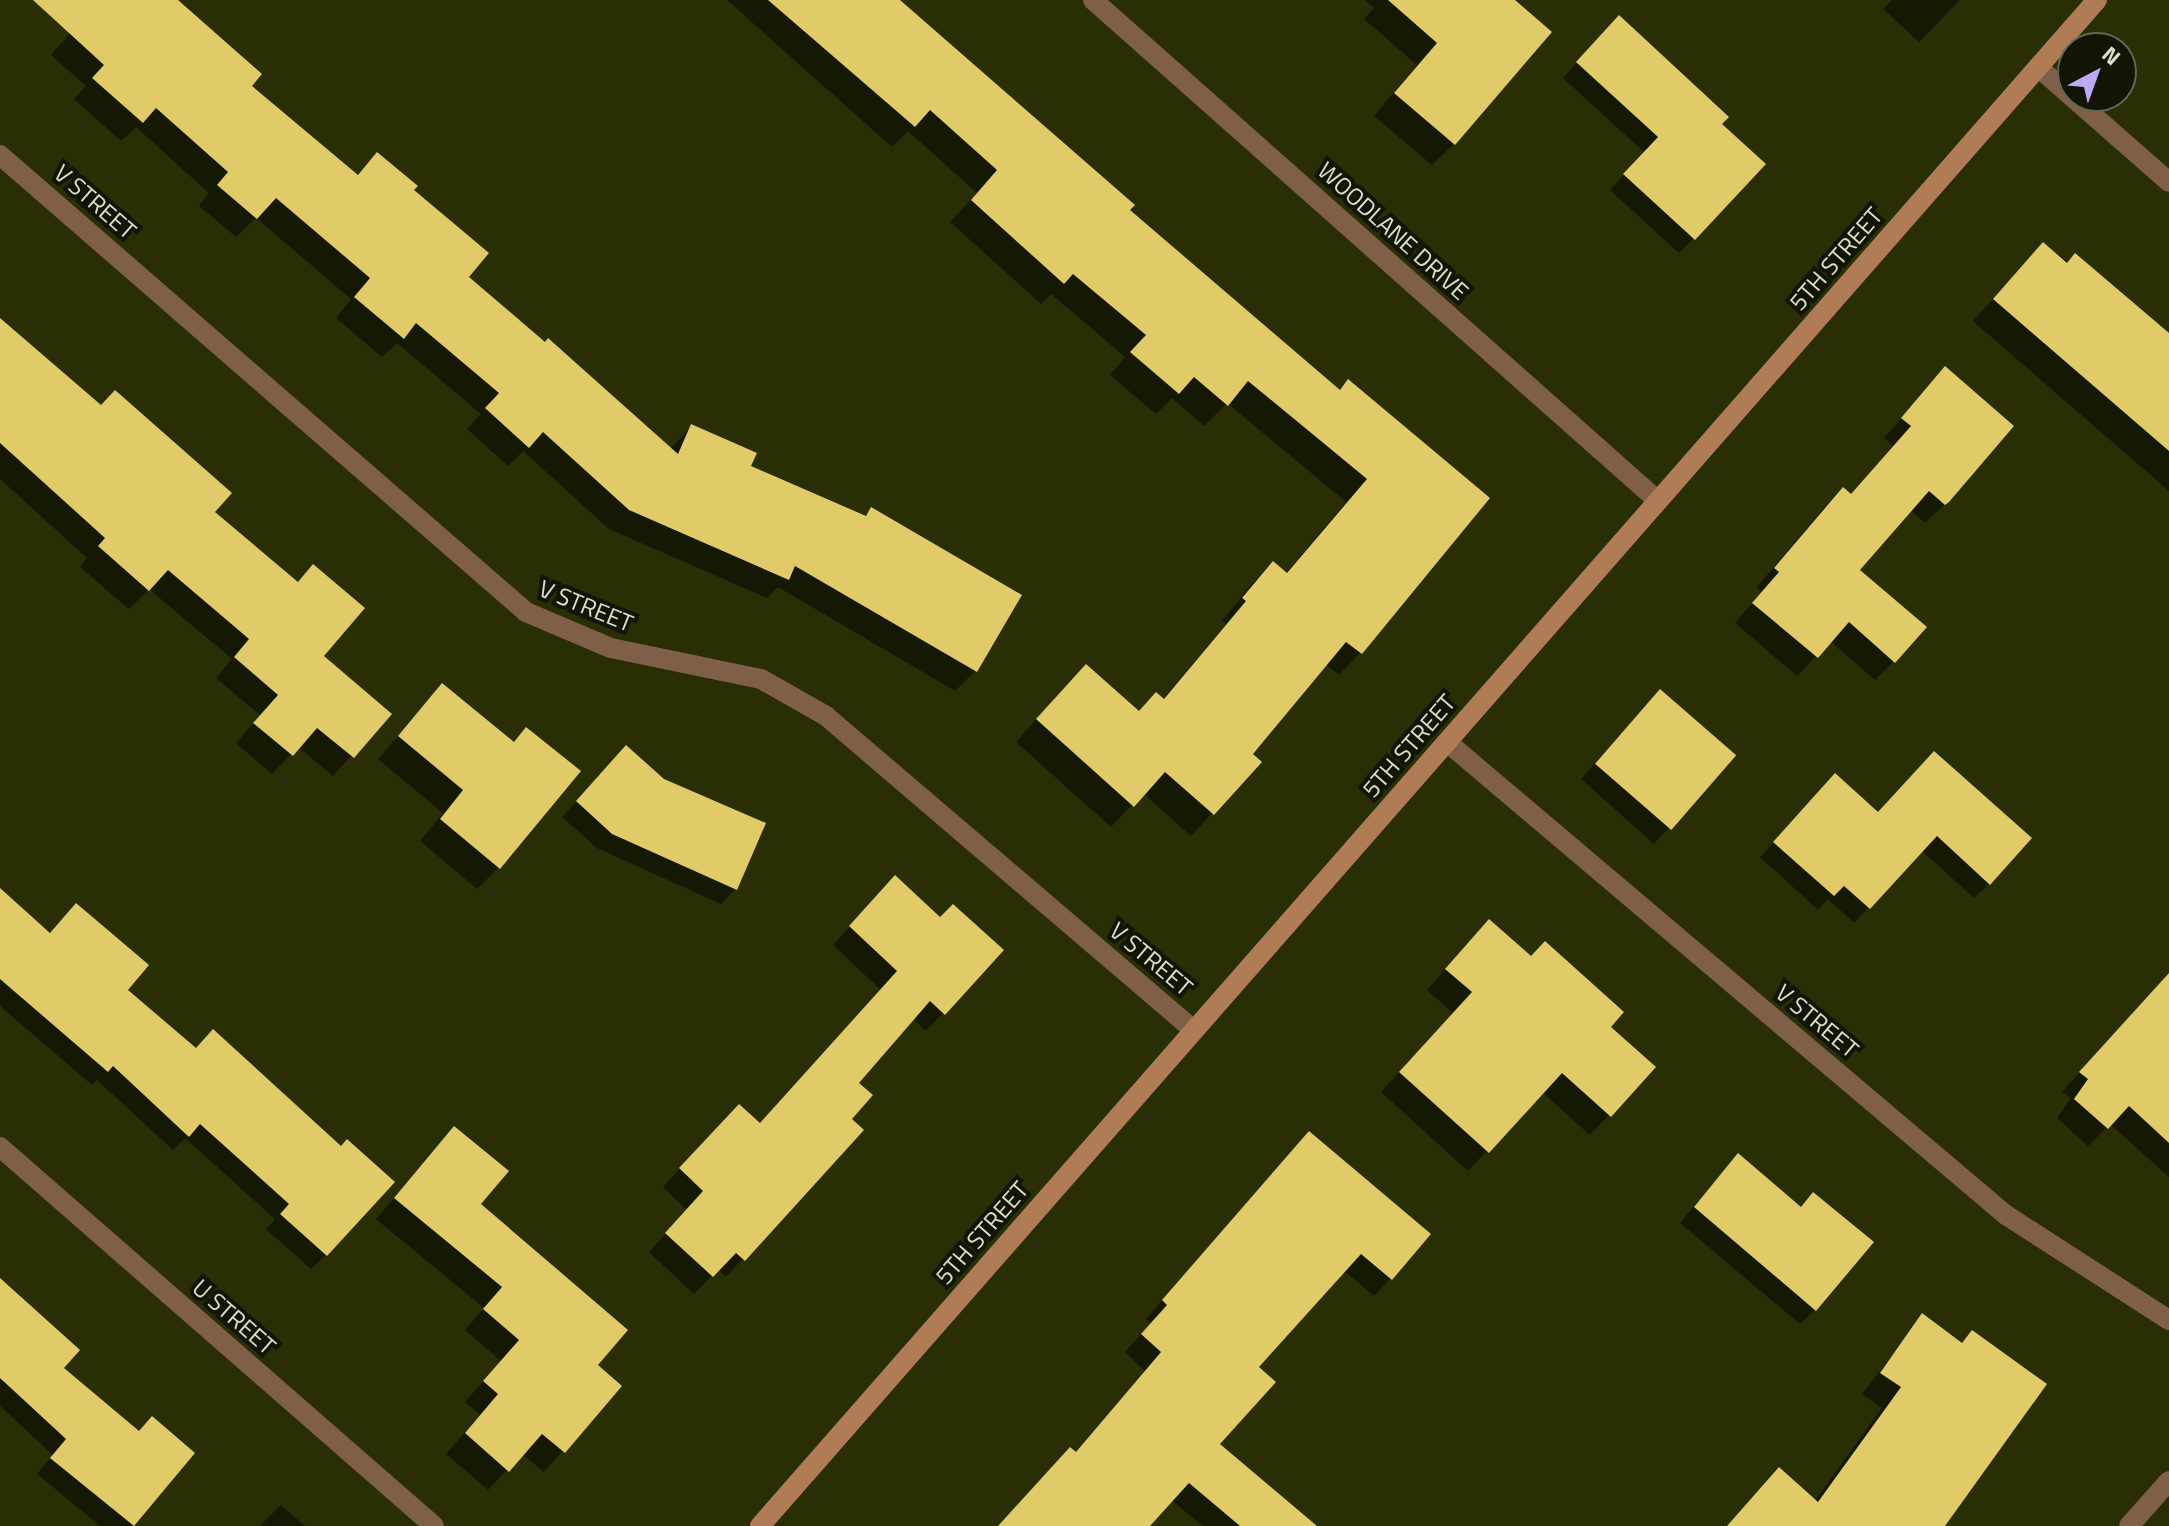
<!DOCTYPE html>
<html>
<head>
<meta charset="utf-8">
<style>
  body { margin:0 }
  #map { position:relative; width:2169px; height:1526px; overflow:hidden; background:#292e05; font-family:"Titillium Web",sans-serif }
  div>[style] { position:absolute }
  [style*='--x'] { left:calc(var(--x)*1px); top:calc(var(--y)*1px); width:calc(var(--w)*1px); rotate:calc(var(--a)*1deg) }
  .shadow>* { inset:0; background:#0007 }
  .building>* { inset:0; background:#e1cb68; transform-origin:0 0 }
  .street>* { height:20px; margin:-10px; padding:0 10px; transform-origin:10px; border-radius:10px; background:#805f48 }
  .secondary>* { height:20px; margin:-10px; padding:0 10px; transform-origin:10px; border-radius:10px; background:#af7c56 }
  span { translate:-50% -50%; white-space:nowrap; text-align:center; line-height:1.15; -webkit-text-stroke:8px #121505; paint-order:stroke }
  .street-label { font-size:24px; color:#dbe0c9 }
  .north { position:absolute; left:2057px; top:32px; width:80px; height:80px; box-sizing:border-box; background:#121505; border:2px solid #626653; border-radius:50%; rotate:41deg; font-size:22px; font-weight:700; line-height:32px; text-align:center; color:#dbe0c9 }
  .north::after { content:''; display:block; margin:auto; width:28px; height:36px; background:#bea9f4; clip-path:polygon(50% 0,100% 100%,50% 72%,0 100%) }
</style>
</head>
<body>
<div id="map">
  <div class="shadow">
    <i style="clip-path:polygon(98px 0,175px 0,249px 86px,356px 176px,377px 155px,412px 190px,466px 277px,670px 449px,691px 427px,749px 467px,864px 517px,871px 510px,1019px 596px,975px 671px,955px 691px,778px 587px,767px 598px,609px 529px,523px 451px,508px 466px,467px 429px,481px 414px,397px 343px,382px 357px,336px 318px,351px 299px,256px 218px,236px 237px,199px 206px,209px 193px,136px 127px,121px 141px,74px 99px,86px 86px,51px 55px)"></i>
    <i style="clip-path:polygon(727px 0,899px 0,1127px 210px,1339px 392px,1487px 498px,1360px 653px,1339px 675px,1325px 664px,1250px 754px,1259px 762px,1191px 836px,1143px 793px,1111px 827px,1016px 742px,1064px 688px,1138px 713px,1162px 700px,1226px 624px,1222px 621px,1251px 585px,1273px 564px,1285px 574px,1346px 502px,1227px 403px,1204px 426px,1172px 398px,1156px 414px,1110px 375px,1125px 357px,1051px 294px,1041px 304px,950px 222px,977px 193px,908px 131px,892px 147px)"></i>
    <i style="clip-path:polygon(1365px 0,1512px 0,1454px 144px,1432px 165px,1374px 116px,1417px 65px,1364px 19px,1374px 8px)"></i>
    <i style="clip-path:polygon(1892px 0,1960px 0,1919px 42px,1883px 9px)"></i>
    <i style="clip-path:polygon(1605px 32px,1719px 124px,1693px 239px,1679px 253px,1610px 190px,1644px 152px,1563px 78px)"></i>
    <i style="clip-path:polygon(2043px 244px,2169px 336px,2169px 491px,1973px 321px)"></i>
    <i style="clip-path:polygon(0 321px,212px 512px,322px 656px,389px 714px,333px 776px,298px 747px,272px 774px,236px 743px,260px 715px,216px 678px,232px 659px,149px 589px,129px 609px,80px 567px,87px 558px,0 479px)"></i>
    <i style="clip-path:polygon(1945px 369px,1948px 501px,1925px 523px,1910px 510px,1857px 570px,1894px 661px,1875px 680px,1830px 641px,1797px 676px,1735px 623px,1762px 592px,1756px 588px,1824px 508px,1843px 490px,1850px 496px,1893px 446px,1884px 438px)"></i>
    <i style="clip-path:polygon(442px 685px,512px 744px,526px 729px,499px 867px,477px 889px,420px 841px,443px 813px,378px 759px)"></i>
    <i style="clip-path:polygon(1645px 707px,1733px 757px,1654px 844px,1581px 779px)"></i>
    <i style="clip-path:polygon(612px 763px,663px 781px,735px 889px,721px 904px,597px 848px,562px 817px)"></i>
    <i style="clip-path:polygon(1919px 768px,1989px 884px,1974px 898px,1921px 850px,1854px 923px,1828px 899px,1818px 910px,1760px 857px,1821px 791px,1877px 814px)"></i>
    <i style="clip-path:polygon(0 891px,195px 1050px,326px 1255px,311px 1269px,266px 1229px,275px 1219px,185px 1138px,173px 1150px,97px 1080px,92px 1085px,0 1006px)"></i>
    <i style="clip-path:polygon(878px 896px,1001px 951px,926px 1031px,912px 1018px,856px 1083px,849px 1119px,861px 1130px,726px 1277px,718px 1269px,694px 1294px,649px 1252px,687px 1210px,663px 1187px,721px 1124px,759px 1125px,881px 990px,833px 945px)"></i>
    <i style="clip-path:polygon(1470px 941px,1531px 959px,1608px 1027px,1609px 1115px,1590px 1135px,1542px 1092px,1468px 1171px,1381px 1092px,1453px 1013px,1427px 990px)"></i>
    <i style="clip-path:polygon(2169px 1006px,2169px 1177px,2110px 1124px,2088px 1146px,2057px 1118px,2071px 1098px,2062px 1092px,2135px 1011px)"></i>
    <i style="clip-path:polygon(454px 1128px,478px 1205px,595px 1365px,619px 1386px,544px 1472px,522px 1454px,488px 1490px,446px 1454px,480px 1415px,465px 1402px,501px 1361px,465px 1330px,484px 1308px,376px 1219px)"></i>
    <i style="clip-path:polygon(1292px 1151px,1391px 1278px,1374px 1296px,1343px 1270px,1256px 1368px,1217px 1444px,1289px 1526px,1203px 1526px,1171px 1500px,1147px 1526px,999px 1526px,1075px 1454px,1145px 1371px,1125px 1352px,1151px 1323px,1146px 1319px)"></i>
    <i style="clip-path:polygon(1724px 1171px,1800px 1208px,1813px 1194px,1815px 1310px,1800px 1324px,1680px 1223px)"></i>
    <i style="clip-path:polygon(0 1280px,61px 1368px,138px 1433px,192px 1453px,132px 1526px,100px 1526px,37px 1474px,53px 1455px,0 1406px)"></i>
    <i style="clip-path:polygon(1923px 1316px,1961px 1344px,1972px 1332px,1942px 1526px,1727px 1526px,1814px 1502px,1882px 1408px,1862px 1394px)"></i>
    <i style="clip-path:polygon(281px 1505px,305px 1526px,260px 1526px)"></i>
  </div>
  <div class="building">
    <i style="clip-path:polygon(33px 0,178px 0,262px 74px,252px 86px,358px 175px,377px 152px,418px 186px,414px 190px,489px 253px,469px 277px,545px 342px,548px 338px,678px 454px,691px 424px,757px 453px,751px 466px,866px 516px,871px 507px,1022px 595px,977px 672px,795px 566px,789px 580px,629px 510px,543px 432px,529px 448px,485px 408px,499px 393px,416px 323px,404px 339px,354px 297px,370px 278px,276px 198px,257px 219px,217px 185px,228px 172px,156px 108px,143px 123px,92px 78px,104px 65px)"></i>
    <i style="clip-path:polygon(768px 0,900px 0,1135px 205px,1130px 210px,1340px 390px,1348px 379px,1490px 498px,1362px 654px,1346px 642px,1253px 754px,1262px 762px,1214px 815px,1165px 772px,1134px 807px,1036px 719px,1086px 664px,1139px 711px,1156px 692px,1164px 699px,1246px 601px,1242px 598px,1273px 561px,1287px 573px,1367px 479px,1248px 381px,1228px 406px,1194px 377px,1179px 394px,1130px 352px,1146px 335px,1073px 274px,1064px 284px,971px 200px,997px 170px,930px 110px,915px 127px)"></i>
    <i style="clip-path:polygon(1388px 0,1515px 0,1552px 32px,1455px 145px,1394px 93px,1437px 43px)"></i>
    <i style="clip-path:polygon(1619px 15px,1729px 117px,1722px 124px,1766px 164px,1695px 240px,1623px 174px,1658px 137px,1576px 62px)"></i>
    <i style="clip-path:polygon(2043px 242px,2067px 263px,2075px 253px,2169px 333px,2169px 451px,1993px 299px)"></i>
    <i style="clip-path:polygon(0 318px,101px 405px,115px 390px,232px 493px,215px 512px,298px 582px,313px 564px,365px 608px,324px 656px,392px 714px,354px 758px,317px 728px,293px 756px,253px 723px,278px 695px,234px 657px,249px 639px,168px 570px,149px 591px,98px 546px,105px 538px,0 443px)"></i>
    <i style="clip-path:polygon(1945px 366px,2014px 426px,1949px 502px,1945px 505px,1929px 491px,1860px 570px,1927px 627px,1895px 663px,1849px 622px,1818px 658px,1752px 603px,1779px 572px,1774px 568px,1843px 487px,1851px 494px,1911px 426px,1901px 418px)"></i>
    <i style="clip-path:polygon(442px 683px,514px 742px,526px 727px,581px 771px,500px 869px,440px 819px,463px 790px,398px 736px)"></i>
    <i style="left:1660px;top:689px;width:101px;height:99px;rotate:41deg"></i>
    <i style="clip-path:polygon(626px 745px,664px 779px,766px 823px,737px 890px,612px 834px,576px 801px)"></i>
    <i style="clip-path:polygon(1934px 751px,2032px 838px,1990px 885px,1937px 836px,1870px 909px,1844px 886px,1834px 896px,1773px 842px,1835px 773px,1878px 812px)"></i>
    <i style="clip-path:polygon(895px 875px,940px 917px,953px 904px,1004px 950px,945px 1015px,930px 1001px,859px 1083px,873px 1095px,852px 1119px,864px 1130px,745px 1261px,736px 1253px,713px 1277px,665px 1233px,703px 1191px,679px 1168px,739px 1104px,760px 1123px,897px 971px,849px 926px)"></i>
    <i style="clip-path:polygon(0 888px,50px 933px,76px 903px,149px 965px,128px 990px,196px 1048px,213px 1029px,341px 1146px,347px 1139px,395px 1182px,327px 1256px,280px 1214px,289px 1204px,200px 1124px,189px 1137px,113px 1066px,108px 1072px,0 979px)"></i>
    <i style="clip-path:polygon(1489px 919px,1531px 956px,1545px 941px,1624px 1012px,1611px 1027px,1656px 1067px,1611px 1117px,1562px 1073px,1489px 1153px,1399px 1072px,1472px 992px,1445px 969px)"></i>
    <i style="clip-path:polygon(2169px 973px,2169px 1143px,2129px 1106px,2108px 1129px,2074px 1099px,2088px 1079px,2079px 1072px)"></i>
    <i style="clip-path:polygon(454px 1126px,509px 1171px,481px 1204px,628px 1330px,598px 1365px,622px 1386px,565px 1453px,542px 1434px,509px 1472px,465px 1433px,498px 1394px,483px 1381px,519px 1340px,483px 1309px,502px 1287px,394px 1198px)"></i>
    <i style="clip-path:polygon(1309px 1131px,1431px 1234px,1392px 1280px,1361px 1254px,1259px 1367px,1276px 1382px,1220px 1444px,1317px 1526px,1240px 1526px,1189px 1483px,1150px 1526px,998px 1526px,1070px 1447px,1076px 1452px,1161px 1352px,1141px 1334px,1167px 1305px,1162px 1300px)"></i>
    <i style="clip-path:polygon(1738px 1153px,1801px 1207px,1813px 1192px,1874px 1242px,1816px 1311px,1694px 1207px)"></i>
    <i style="clip-path:polygon(0 1278px,80px 1350px,64px 1368px,139px 1431px,152px 1416px,195px 1453px,134px 1526px,50px 1458px,66px 1439px,0 1378px)"></i>
    <i style="clip-path:polygon(1922px 1313px,1962px 1343px,1972px 1330px,2047px 1384px,1945px 1526px,1727px 1526px,1779px 1467px,1818px 1502px,1901px 1387px,1880px 1373px)"></i>
  </div>
  <div class="street">
    <i style="--x:1093;--y:0;--w:755;--a:41.56"></i>
    <i style="--x:2038;--y:67;--w:174;--a:41.3"></i>
    <i style="--x:0;--y:155;--w:697;--a:40.98"></i>
    <i style="--x:526;--y:612;--w:92;--a:23"></i>
    <i style="--x:611;--y:648;--w:153;--a:11.7"></i>
    <i style="--x:761;--y:679;--w:75;--a:29.6"></i>
    <i style="--x:826;--y:716;--w:484;--a:40.5"></i>
    <i style="--x:1447;--y:742;--w:732;--a:40.24"></i>
    <i style="--x:2006;--y:1215;--w:194;--a:32.8"></i>
    <i style="--x:0;--y:1147;--w:576;--a:41.13"></i>
    <i style="--x:2129;--y:1526;--w:60;--a:-48.4"></i>
  </div>
  <div class="secondary">
    <i style="--x:760;--y:1526;--w:2029;--a:-48.78"></i>
  </div>
  <div class="street-label">
    <span style="left:95px;top:202px;rotate:41deg">V STREET</span>
    <span style="left:1393px;top:231px;rotate:42deg">WOODLANE DRIVE</span>
    <span style="left:1836px;top:259px;rotate:-49deg">5TH STREET</span>
    <span style="left:586px;top:606px;rotate:22deg">V STREET</span>
    <span style="left:1409px;top:746px;rotate:-49deg">5TH STREET</span>
    <span style="left:1151px;top:959px;rotate:40deg">V STREET</span>
    <span style="left:1817px;top:1021px;rotate:40deg">V STREET</span>
    <span style="left:982px;top:1233px;rotate:-49deg">5TH STREET</span>
    <span style="left:234px;top:1317px;rotate:41deg">U STREET</span>
  </div>
  <div class="north">N</div>
</div>
</body>
</html>
